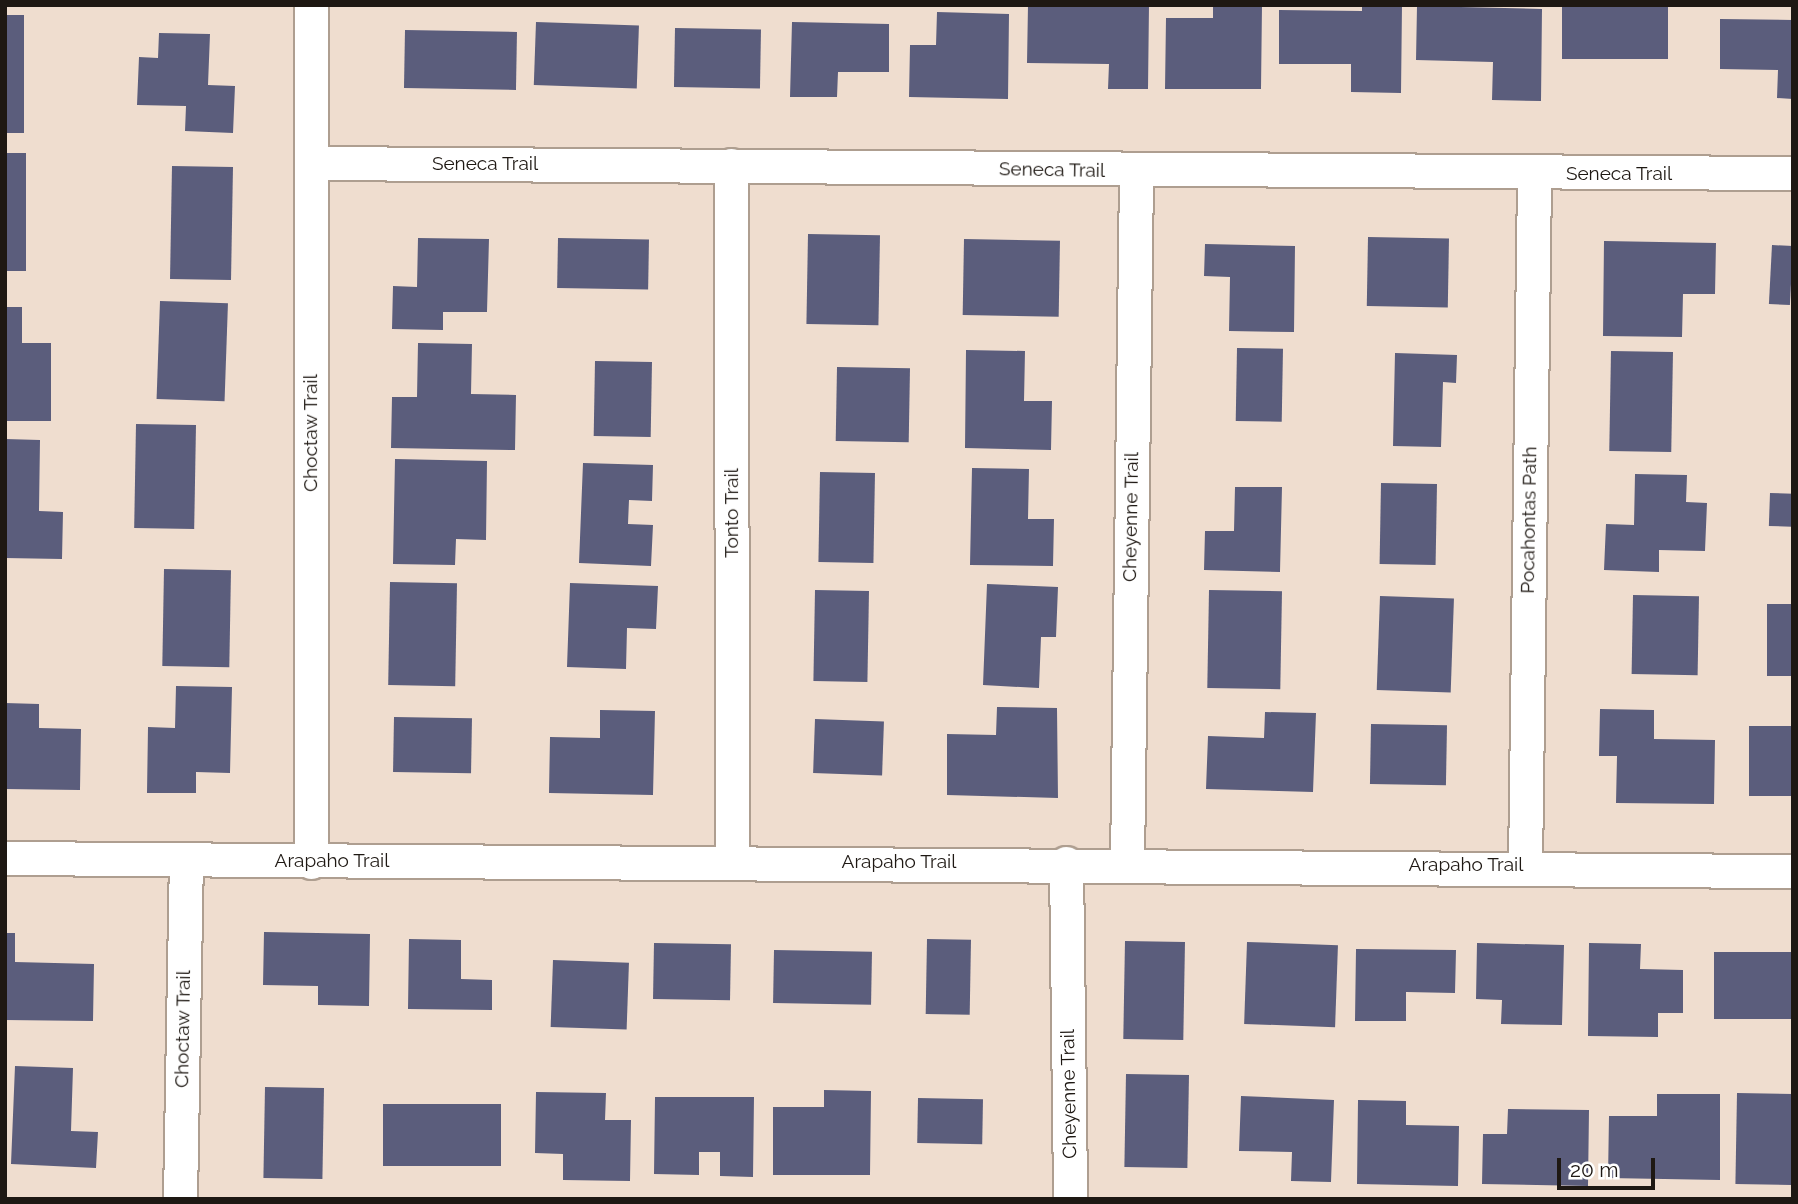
<!DOCTYPE html>
<html>
<head>
<meta charset="utf-8">
<style>
  body { margin:0 }
  #map { position:relative; width:1798px; height:1204px; overflow:hidden; background:#efddcf; font-family:Raleway,sans-serif }
  div>[style] { position:absolute }
  [style*='--x'] { left:calc(var(--x)*1px); top:calc(var(--y)*1px); width:calc(var(--w)*1px); rotate:calc(var(--a)*1deg) }
  .building>* { inset:0; background:#5b5d7c; transform-origin:0 0 }
  .roads { filter:drop-shadow(2px 0 #ae9e90) drop-shadow(-2px 0 #ae9e90) drop-shadow(0 2px #ae9e90) drop-shadow(0 -2px #ae9e90) }
  .minor>* { height:33px; margin:-16.5px; padding:0 16.5px; transform-origin:16.5px; border-radius:16.5px; background:#fff }
  span { translate:-50% -50%; white-space:nowrap; text-align:center; line-height:1.15; -webkit-text-stroke:7px #fff; paint-order:stroke }
  .street-label { font-size:19px; color:#1e1813 }
  .frame { position:absolute; inset:0; border:7px solid #1e1813; pointer-events:none }
  .scale { position:absolute; left:1557px; top:1158px; width:98px; height:32px; box-sizing:border-box; border:4px solid #1e1813; border-top:0; padding-left:9px; font-size:21px; line-height:24px; white-space:nowrap; color:#1e1813; -webkit-text-stroke:5px #fff; paint-order:stroke }
</style>
</head>
<body>
<div id="map">
  <div class="building">
    <i style="clip-path:polygon(1028px 5px,1149px 5px,1148px 89px,1108px 89px,1109px 64px,1027px 63px)"></i>
    <i style="clip-path:polygon(1213px 5px,1262px 5px,1261px 89px,1165px 89px,1166px 18px,1213px 18px)"></i>
    <i style="clip-path:polygon(1362px 5px,1402px 5px,1401px 93px,1351px 92px,1351px 64px,1279px 64px,1279px 10px,1362px 11px)"></i>
    <i style="left:1562px;top:5px;width:106px;height:54px"></i>
    <i style="clip-path:polygon(1417px 6px,1542px 9px,1541px 101px,1492px 100px,1493px 62px,1416px 60px)"></i>
    <i style="clip-path:polygon(937px 12px,1009px 14px,1008px 99px,909px 97px,910px 45px,936px 45px)"></i>
    <i style="left:5px;top:15px;width:19px;height:118px"></i>
    <i style="clip-path:polygon(1720px 19px,1793px 20px,1793px 99px,1777px 98px,1778px 70px,1720px 69px)"></i>
    <i style="left:536px;top:22px;width:103px;height:63px;rotate:2deg"></i>
    <i style="clip-path:polygon(792px 22px,889px 24px,889px 72px,838px 72px,837px 97px,790px 97px)"></i>
    <i style="left:675px;top:28px;width:86px;height:59px;rotate:1deg"></i>
    <i style="left:405px;top:30px;width:112px;height:58px;rotate:1deg"></i>
    <i style="clip-path:polygon(159px 33px,210px 34px,208px 85px,235px 86px,233px 133px,185px 131px,186px 106px,137px 105px,139px 57px,158px 58px)"></i>
    <i style="left:5px;top:153px;width:21px;height:118px"></i>
    <i style="left:172px;top:166px;width:61px;height:113px;rotate:1deg"></i>
    <i style="left:808px;top:234px;width:72px;height:90px;rotate:1deg"></i>
    <i style="left:1368px;top:237px;width:81px;height:69px;rotate:1deg"></i>
    <i style="clip-path:polygon(418px 238px,489px 239px,487px 312px,443px 312px,443px 330px,392px 329px,393px 286px,417px 287px)"></i>
    <i style="left:558px;top:238px;width:91px;height:50px;rotate:1deg"></i>
    <i style="left:964px;top:239px;width:96px;height:76px;rotate:1deg"></i>
    <i style="clip-path:polygon(1604px 241px,1716px 243px,1715px 294px,1683px 294px,1682px 337px,1603px 336px)"></i>
    <i style="clip-path:polygon(1205px 244px,1295px 246px,1294px 332px,1229px 331px,1230px 277px,1204px 276px)"></i>
    <i style="left:1772px;top:245px;width:21px;height:59px;rotate:3deg"></i>
    <i style="left:160px;top:301px;width:68px;height:98px;rotate:2deg"></i>
    <i style="clip-path:polygon(5px 307px,22px 307px,22px 343px,51px 343px,51px 421px,5px 421px)"></i>
    <i style="clip-path:polygon(418px 343px,472px 344px,471px 394px,516px 395px,515px 450px,391px 448px,392px 397px,417px 397px)"></i>
    <i style="left:1237px;top:348px;width:46px;height:73px;rotate:1deg"></i>
    <i style="clip-path:polygon(966px 350px,1025px 351px,1024px 401px,1052px 401px,1051px 450px,965px 448px)"></i>
    <i style="left:1611px;top:351px;width:62px;height:100px;rotate:1deg"></i>
    <i style="clip-path:polygon(1395px 353px,1457px 355px,1456px 383px,1443px 382px,1441px 447px,1393px 446px)"></i>
    <i style="left:595px;top:361px;width:57px;height:75px;rotate:1deg"></i>
    <i style="left:837px;top:367px;width:73px;height:74px;rotate:1deg"></i>
    <i style="left:136px;top:424px;width:60px;height:104px;rotate:1deg"></i>
    <i style="clip-path:polygon(5px 439px,40px 440px,39px 511px,63px 512px,62px 559px,5px 558px)"></i>
    <i style="clip-path:polygon(395px 459px,487px 461px,486px 540px,456px 539px,455px 565px,393px 564px)"></i>
    <i style="clip-path:polygon(583px 463px,653px 465px,652px 501px,629px 500px,628px 524px,653px 525px,651px 566px,579px 563px)"></i>
    <i style="clip-path:polygon(972px 468px,1029px 469px,1028px 519px,1054px 519px,1053px 566px,970px 565px)"></i>
    <i style="left:820px;top:472px;width:55px;height:90px;rotate:1deg"></i>
    <i style="clip-path:polygon(1635px 474px,1687px 475px,1686px 502px,1707px 503px,1705px 551px,1659px 550px,1659px 572px,1604px 570px,1606px 524px,1634px 525px)"></i>
    <i style="left:1381px;top:483px;width:56px;height:81px;rotate:1deg"></i>
    <i style="clip-path:polygon(1235px 487px,1282px 487px,1280px 572px,1204px 570px,1205px 531px,1234px 531px)"></i>
    <i style="left:1770px;top:493px;width:23px;height:33px;rotate:2deg"></i>
    <i style="left:164px;top:569px;width:67px;height:97px;rotate:1deg"></i>
    <i style="left:390px;top:582px;width:67px;height:103px;rotate:1deg"></i>
    <i style="clip-path:polygon(570px 583px,658px 586px,656px 629px,627px 628px,626px 669px,567px 667px)"></i>
    <i style="clip-path:polygon(987px 584px,1058px 587px,1056px 637px,1041px 637px,1039px 688px,983px 685px)"></i>
    <i style="left:815px;top:590px;width:54px;height:91px;rotate:1deg"></i>
    <i style="left:1209px;top:590px;width:73px;height:98px;rotate:1deg"></i>
    <i style="left:1633px;top:595px;width:66px;height:79px;rotate:1deg"></i>
    <i style="left:1380px;top:596px;width:74px;height:94px;rotate:2deg"></i>
    <i style="left:1767px;top:604px;width:26px;height:72px"></i>
    <i style="clip-path:polygon(176px 686px,232px 687px,230px 773px,196px 772px,196px 793px,147px 793px,148px 727px,175px 728px)"></i>
    <i style="clip-path:polygon(5px 703px,39px 704px,39px 728px,81px 729px,80px 790px,5px 789px)"></i>
    <i style="clip-path:polygon(997px 707px,1057px 708px,1058px 798px,947px 795px,947px 734px,996px 735px)"></i>
    <i style="clip-path:polygon(1600px 709px,1654px 710px,1654px 739px,1715px 740px,1714px 804px,1616px 803px,1617px 756px,1599px 756px)"></i>
    <i style="clip-path:polygon(600px 710px,655px 711px,653px 795px,549px 793px,550px 737px,600px 738px)"></i>
    <i style="clip-path:polygon(1265px 712px,1316px 713px,1313px 792px,1206px 789px,1208px 736px,1264px 738px)"></i>
    <i style="left:394px;top:717px;width:78px;height:55px;rotate:1deg"></i>
    <i style="left:815px;top:719px;width:69px;height:54px;rotate:2deg"></i>
    <i style="left:1371px;top:724px;width:76px;height:60px;rotate:1deg"></i>
    <i style="left:1793px;top:726px;width:70px;height:44px;rotate:90deg"></i>
    <i style="clip-path:polygon(264px 932px,370px 934px,369px 1006px,318px 1005px,318px 986px,263px 985px)"></i>
    <i style="clip-path:polygon(5px 933px,15px 933px,15px 962px,94px 964px,93px 1021px,5px 1020px)"></i>
    <i style="clip-path:polygon(409px 939px,461px 940px,461px 979px,492px 980px,492px 1010px,408px 1009px)"></i>
    <i style="left:927px;top:939px;width:44px;height:75px;rotate:1deg"></i>
    <i style="left:1125px;top:941px;width:60px;height:98px;rotate:1deg"></i>
    <i style="left:1247px;top:942px;width:91px;height:82px;rotate:2deg"></i>
    <i style="left:654px;top:943px;width:77px;height:56px;rotate:1deg"></i>
    <i style="clip-path:polygon(1477px 943px,1564px 945px,1562px 1025px,1501px 1024px,1502px 1000px,1476px 999px)"></i>
    <i style="clip-path:polygon(1589px 943px,1641px 944px,1640px 969px,1683px 970px,1683px 1013px,1658px 1013px,1658px 1037px,1588px 1036px)"></i>
    <i style="clip-path:polygon(1356px 949px,1456px 950px,1455px 993px,1406px 992px,1406px 1021px,1355px 1021px)"></i>
    <i style="left:774px;top:950px;width:98px;height:53px;rotate:1deg"></i>
    <i style="left:1714px;top:952px;width:79px;height:67px"></i>
    <i style="left:553px;top:960px;width:76px;height:67px;rotate:2deg"></i>
    <i style="clip-path:polygon(15px 1066px,73px 1068px,71px 1131px,98px 1132px,96px 1168px,11px 1164px)"></i>
    <i style="left:1126px;top:1074px;width:63px;height:93px;rotate:1deg"></i>
    <i style="left:265px;top:1087px;width:59px;height:91px;rotate:1deg"></i>
    <i style="clip-path:polygon(824px 1090px,871px 1091px,870px 1175px,773px 1175px,773px 1107px,824px 1107px)"></i>
    <i style="clip-path:polygon(536px 1092px,606px 1093px,605px 1120px,631px 1120px,630px 1181px,563px 1180px,563px 1154px,535px 1153px)"></i>
    <i style="left:1737px;top:1093px;width:56px;height:91px;rotate:1deg"></i>
    <i style="clip-path:polygon(1657px 1094px,1720px 1094px,1720px 1180px,1608px 1178px,1609px 1116px,1657px 1116px)"></i>
    <i style="clip-path:polygon(1241px 1096px,1334px 1100px,1331px 1182px,1291px 1181px,1292px 1152px,1239px 1151px)"></i>
    <i style="clip-path:polygon(655px 1097px,754px 1097px,753px 1177px,720px 1176px,720px 1152px,699px 1152px,699px 1175px,654px 1174px)"></i>
    <i style="left:918px;top:1098px;width:65px;height:45px;rotate:1deg"></i>
    <i style="clip-path:polygon(1358px 1100px,1406px 1101px,1406px 1125px,1459px 1126px,1458px 1186px,1357px 1184px)"></i>
    <i style="left:383px;top:1104px;width:118px;height:62px"></i>
    <i style="clip-path:polygon(1508px 1109px,1589px 1110px,1588px 1186px,1482px 1184px,1483px 1134px,1507px 1134px)"></i>
  </div>
  <div class="roads">
    <div class="minor">
      <i style="--x:311;--y:5;--w:857;--a:90"></i>
      <i style="--x:311;--y:163;--w:1482;--a:0.39"></i>
      <i style="--x:731;--y:165;--w:696;--a:89.92"></i>
      <i style="--x:5;--y:858;--w:1788;--a:0.42"></i>
      <i style="--x:1066;--y:863;--w:336;--a:89.3"></i>
      <i style="--x:1127;--y:863;--w:692;--a:-89.25"></i>
      <i style="--x:1525;--y:866;--w:692;--a:-89.25"></i>
      <i style="--x:180;--y:1199;--w:340;--a:-89"></i>
    </div>
  </div>
  <div class="street-label">
    <span style="left:485px;top:164px">Seneca Trail</span>
    <span style="left:1052px;top:170px;rotate:1deg">Seneca Trail</span>
    <span style="left:1619px;top:174px">Seneca Trail</span>
    <span style="left:311px;top:433px;rotate:-90deg">Choctaw Trail</span>
    <span style="left:732px;top:513px;rotate:-90deg">Tonto Trail</span>
    <span style="left:1131px;top:517px;rotate:-89deg">Cheyenne Trail</span>
    <span style="left:1529px;top:520px;rotate:-89deg">Pocahontas Path</span>
    <span style="left:332px;top:861px">Arapaho Trail</span>
    <span style="left:899px;top:862px">Arapaho Trail</span>
    <span style="left:1466px;top:865px">Arapaho Trail</span>
    <span style="left:183px;top:1029px;rotate:-89deg">Choctaw Trail</span>
    <span style="left:1069px;top:1094px;rotate:-91deg">Cheyenne Trail</span>
  </div>
  <div class="frame"></div>
  <div class="scale">20 m</div>
</div>
</body>
</html>
